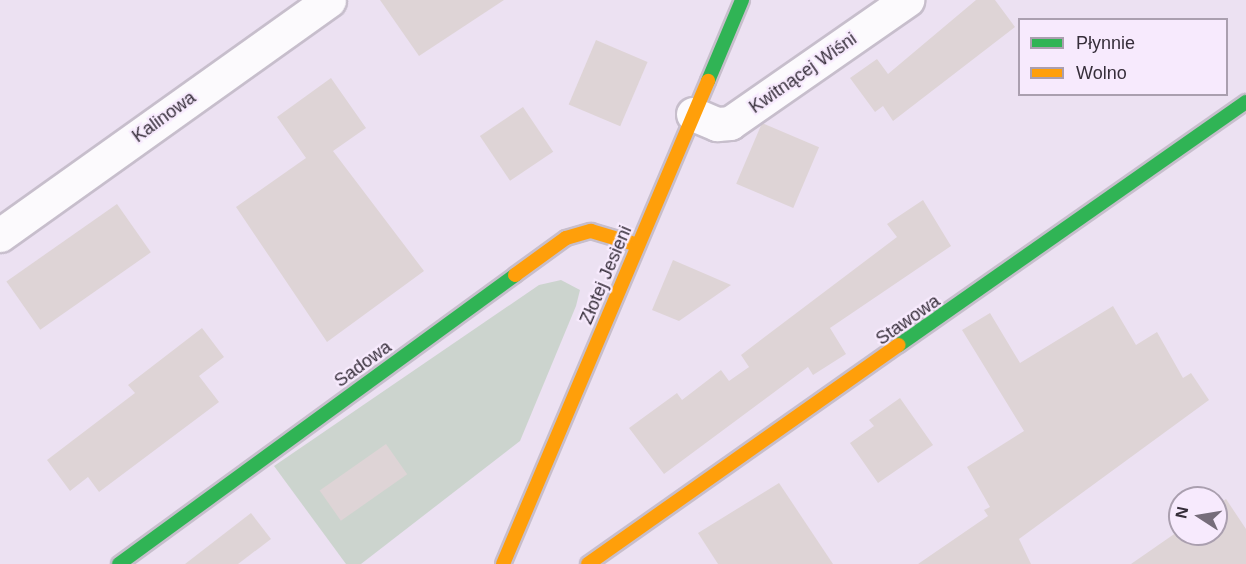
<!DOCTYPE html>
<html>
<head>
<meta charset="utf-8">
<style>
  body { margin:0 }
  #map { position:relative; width:1246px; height:564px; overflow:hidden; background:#ece1f2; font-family:Helvetica,sans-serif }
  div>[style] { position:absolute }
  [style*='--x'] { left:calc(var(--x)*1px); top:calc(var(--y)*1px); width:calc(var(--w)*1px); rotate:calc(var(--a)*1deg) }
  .green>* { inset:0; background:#ccd4ce }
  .building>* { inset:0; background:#ded4d6; transform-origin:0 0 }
  .roads { filter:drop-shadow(2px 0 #c7becc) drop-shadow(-2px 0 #c7becc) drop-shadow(0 2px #c7becc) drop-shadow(0 -2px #c7becc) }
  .street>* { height:33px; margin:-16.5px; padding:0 16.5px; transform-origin:16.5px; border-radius:16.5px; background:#fcfafd }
  .fast>* { height:14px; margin:-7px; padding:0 7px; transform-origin:7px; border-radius:7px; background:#30b455 }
  .slow>* { height:14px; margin:-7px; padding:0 7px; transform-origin:7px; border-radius:7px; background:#ff9f0a }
  span { translate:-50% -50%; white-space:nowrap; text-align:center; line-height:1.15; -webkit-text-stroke:4.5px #f7eafd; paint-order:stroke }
  .street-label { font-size:18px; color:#362e3a }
  .legend { position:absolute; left:1018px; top:18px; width:210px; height:78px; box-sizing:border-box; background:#f7eafd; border:2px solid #aa9faf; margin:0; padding:8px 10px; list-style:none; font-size:18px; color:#362e3a }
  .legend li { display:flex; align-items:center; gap:12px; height:30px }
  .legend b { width:30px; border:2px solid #aa9faf }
  .north { position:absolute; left:1168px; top:486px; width:60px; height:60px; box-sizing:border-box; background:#f7eafd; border:2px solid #aa9faf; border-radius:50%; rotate:282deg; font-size:16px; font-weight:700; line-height:24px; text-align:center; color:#362e3a }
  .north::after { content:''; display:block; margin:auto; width:21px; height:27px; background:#766d7a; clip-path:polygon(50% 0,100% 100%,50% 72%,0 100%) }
</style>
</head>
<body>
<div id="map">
  <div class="green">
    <i style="clip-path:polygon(561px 280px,580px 290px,576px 306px,520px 441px,361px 564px,346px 564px,274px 466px,539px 285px)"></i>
  </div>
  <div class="building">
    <i style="clip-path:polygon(380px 0,504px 0,419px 56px)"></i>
    <i style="clip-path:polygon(976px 0,995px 0,1015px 27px,893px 121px,883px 106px,875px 112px,850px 78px,877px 59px,888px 74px)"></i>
    <i style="left:596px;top:40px;width:56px;height:70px;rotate:23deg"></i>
    <i style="clip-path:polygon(331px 78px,366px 128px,333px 151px,424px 271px,327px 342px,236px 207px,306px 158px,277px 117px)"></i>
    <i style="left:523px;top:107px;width:54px;height:52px;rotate:56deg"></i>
    <i style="left:762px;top:123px;width:62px;height:66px;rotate:23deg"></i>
    <i style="clip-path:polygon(923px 200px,951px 246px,830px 328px,846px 354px,813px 375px,808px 367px,664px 474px,629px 428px,677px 393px,682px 400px,721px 370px,729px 381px,749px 367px,741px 355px,897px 237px,887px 224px)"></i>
    <i style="left:117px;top:204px;width:59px;height:135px;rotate:55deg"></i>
    <i style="clip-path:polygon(673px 260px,731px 285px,679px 321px,652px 310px)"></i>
    <i style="clip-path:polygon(1113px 306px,1136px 345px,1157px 332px,1183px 378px,1191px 373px,1209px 400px,1019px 539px,1031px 564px,918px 564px,988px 516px,984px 510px,990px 507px,967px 467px,1024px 431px,962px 330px,990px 313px,1020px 363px)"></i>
    <i style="clip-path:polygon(202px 328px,224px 357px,199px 376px,219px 402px,99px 492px,88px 477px,70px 491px,47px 460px,135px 393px,128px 385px)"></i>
    <i style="clip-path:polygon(900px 398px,933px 445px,878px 483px,850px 443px,874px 426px,869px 420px)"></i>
    <i style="left:386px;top:444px;width:37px;height:81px;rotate:55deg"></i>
    <i style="clip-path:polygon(779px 483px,833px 564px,718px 564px,698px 533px)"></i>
    <i style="clip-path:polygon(1226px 499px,1246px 529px,1246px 564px,1131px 564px,1180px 530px,1180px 534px,1216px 534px,1216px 506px)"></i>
    <i style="clip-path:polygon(251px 513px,271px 539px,238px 564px,185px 564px)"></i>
  </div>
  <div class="roads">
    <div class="street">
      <i style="--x:693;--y:114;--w:26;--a:23"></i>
      <i style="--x:717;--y:124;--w:13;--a:-4"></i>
      <i style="--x:730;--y:123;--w:216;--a:-34.8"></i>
      <i style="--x:0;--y:235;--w:404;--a:-35.5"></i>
    </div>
    <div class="fast">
      <i style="--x:708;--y:81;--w:88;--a:-67.2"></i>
      <i style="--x:899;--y:345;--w:424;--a:-35"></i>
      <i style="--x:119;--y:564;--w:490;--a:-36.1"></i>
    </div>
    <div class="slow">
      <i style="--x:515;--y:275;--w:63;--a:-36"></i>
      <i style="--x:566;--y:238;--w:26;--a:-16"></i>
      <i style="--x:591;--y:231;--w:49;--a:16.6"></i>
      <i style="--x:503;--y:564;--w:525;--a:-67"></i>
      <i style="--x:588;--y:564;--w:380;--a:-35.2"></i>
    </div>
  </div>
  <div class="street-label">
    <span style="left:803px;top:73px;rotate:-35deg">Kwitnącej Wiśni</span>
    <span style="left:164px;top:117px;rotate:-36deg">Kalinowa</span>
    <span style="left:606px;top:275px;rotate:-67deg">Złotej Jesieni</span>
    <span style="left:908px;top:320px;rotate:-35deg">Stawowa</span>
    <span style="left:363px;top:364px;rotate:-36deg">Sadowa</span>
  </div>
  <ul class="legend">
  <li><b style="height:8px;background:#30b455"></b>Płynnie</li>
  <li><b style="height:8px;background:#ff9f0a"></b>Wolno</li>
  </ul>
  <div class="north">N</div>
</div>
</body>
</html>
